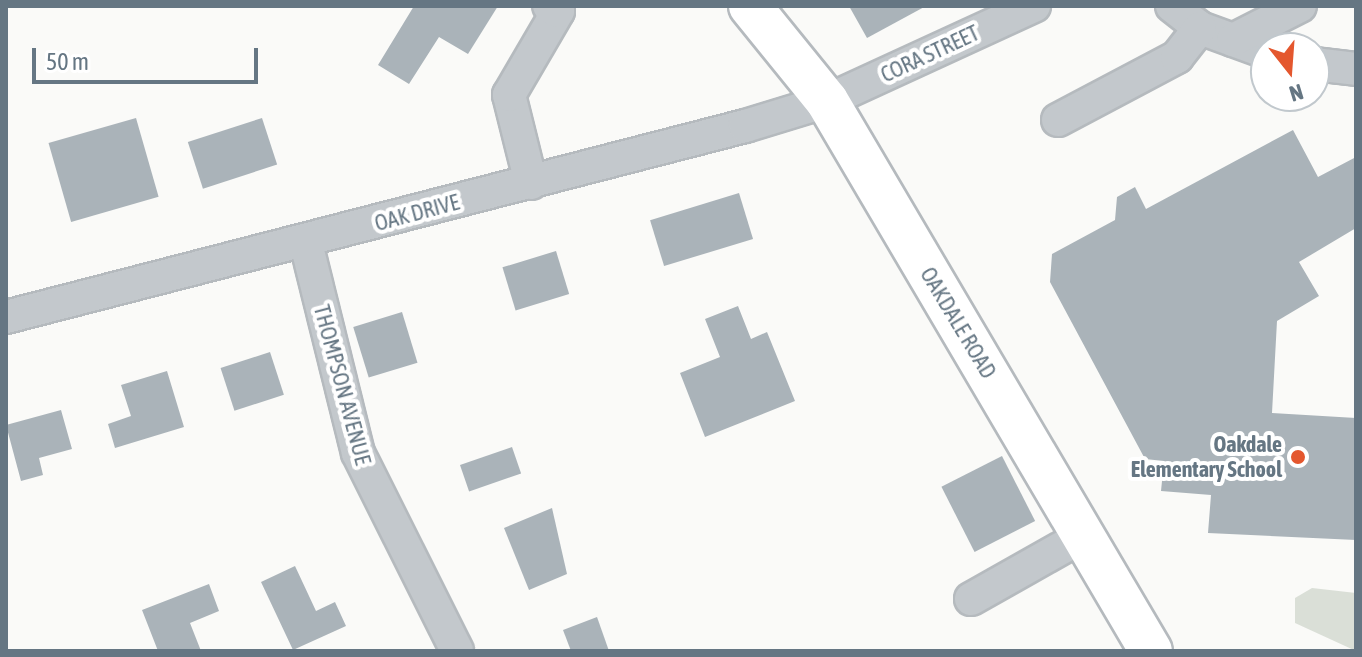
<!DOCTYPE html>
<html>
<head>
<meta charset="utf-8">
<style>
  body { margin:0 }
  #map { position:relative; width:1362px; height:657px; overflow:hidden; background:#fafaf8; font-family:"Asap Condensed",sans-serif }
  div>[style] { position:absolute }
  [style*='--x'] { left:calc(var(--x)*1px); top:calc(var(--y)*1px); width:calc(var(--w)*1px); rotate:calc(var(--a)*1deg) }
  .green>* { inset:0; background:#dadfd7 }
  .building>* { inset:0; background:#aab3b9; transform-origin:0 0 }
  .roads { filter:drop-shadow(2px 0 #b5babe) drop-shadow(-2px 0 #b5babe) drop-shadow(0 2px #b5babe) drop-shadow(0 -2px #b5babe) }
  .minor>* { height:32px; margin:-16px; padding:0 16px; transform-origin:16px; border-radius:16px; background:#c3c8cc }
  .major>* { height:42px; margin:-21px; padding:0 21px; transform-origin:21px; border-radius:21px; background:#fff }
  .dots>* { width:22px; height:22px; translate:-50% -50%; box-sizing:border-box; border:4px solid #fff; border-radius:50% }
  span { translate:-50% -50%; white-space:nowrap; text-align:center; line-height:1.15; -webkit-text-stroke:8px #fff; paint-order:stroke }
  .street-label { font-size:22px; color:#657683 }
  .poi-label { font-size:22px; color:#657683; font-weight:700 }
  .right { translate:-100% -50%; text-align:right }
  .frame { position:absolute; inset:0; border:8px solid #657683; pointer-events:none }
  .north { position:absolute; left:1250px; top:32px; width:80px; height:80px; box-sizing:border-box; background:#fff; border:2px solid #c1c8cd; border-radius:50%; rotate:163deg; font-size:22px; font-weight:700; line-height:32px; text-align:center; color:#657683 }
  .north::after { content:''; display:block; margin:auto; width:28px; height:36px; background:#e4572e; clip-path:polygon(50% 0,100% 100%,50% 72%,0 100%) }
  .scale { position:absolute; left:32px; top:48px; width:226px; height:36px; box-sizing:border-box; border:4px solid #657683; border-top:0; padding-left:10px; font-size:24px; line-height:28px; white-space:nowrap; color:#657683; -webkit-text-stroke:6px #fff; paint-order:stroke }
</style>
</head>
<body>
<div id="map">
  <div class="green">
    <i style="clip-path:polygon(1312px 588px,1356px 593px,1356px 651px,1295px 623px,1295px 598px)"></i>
  </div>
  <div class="building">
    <i style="clip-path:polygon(414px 6px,498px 6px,468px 54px,439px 37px,409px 84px,378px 65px)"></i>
    <i style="clip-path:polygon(849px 6px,926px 6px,867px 38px)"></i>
    <i style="left:136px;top:118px;width:82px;height:91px;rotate:74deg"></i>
    <i style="left:262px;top:118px;width:49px;height:78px;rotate:72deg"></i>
    <i style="clip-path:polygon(1293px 130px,1318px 177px,1356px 157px,1356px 228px,1299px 262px,1319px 296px,1277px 321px,1272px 413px,1356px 418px,1356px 540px,1208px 533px,1211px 495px,1161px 491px,1164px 461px,1145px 459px,1050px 282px,1052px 254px,1115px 220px,1117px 197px,1135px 187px,1146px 209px)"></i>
    <i style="left:739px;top:193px;width:48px;height:93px;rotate:73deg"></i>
    <i style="left:556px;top:251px;width:45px;height:56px;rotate:73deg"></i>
    <i style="clip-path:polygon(738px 306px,751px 339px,767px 332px,795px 401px,705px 437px,680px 373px,720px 357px,705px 319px)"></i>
    <i style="left:402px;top:312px;width:53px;height:51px;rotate:73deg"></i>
    <i style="left:270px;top:352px;width:45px;height:52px;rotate:72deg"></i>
    <i style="clip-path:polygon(167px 371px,184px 427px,115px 448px,108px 424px,131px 416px,121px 385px)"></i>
    <i style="clip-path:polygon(61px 410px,72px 449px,39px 458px,43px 475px,21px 481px,6px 425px)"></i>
    <i style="left:512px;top:447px;width:28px;height:55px;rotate:71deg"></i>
    <i style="left:1002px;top:456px;width:73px;height:68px;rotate:63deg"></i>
    <i style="clip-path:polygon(552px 508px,567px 574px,529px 590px,504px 528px)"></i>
    <i style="clip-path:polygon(295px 566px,316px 611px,335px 602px,346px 626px,293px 650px,261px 582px)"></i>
    <i style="clip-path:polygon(209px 584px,219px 611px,190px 623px,201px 651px,158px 651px,142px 610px)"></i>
    <i style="clip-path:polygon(597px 617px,609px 651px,571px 651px,563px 630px)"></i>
  </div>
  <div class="roads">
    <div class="minor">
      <i style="--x:1172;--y:6;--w:36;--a:38"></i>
      <i style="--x:1200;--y:28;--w:70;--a:20"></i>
      <i style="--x:1233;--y:40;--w:75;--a:-26.9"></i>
      <i style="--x:1314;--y:64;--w:42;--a:6.8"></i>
      <i style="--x:1058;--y:120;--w:135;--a:-27.9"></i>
      <i style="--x:1177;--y:57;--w:37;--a:-52"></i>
      <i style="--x:531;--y:183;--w:91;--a:-104"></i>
      <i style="--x:509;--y:95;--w:97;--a:-59.7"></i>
      <i style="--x:558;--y:11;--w:10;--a:-151"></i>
      <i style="--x:306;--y:243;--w:216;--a:76.1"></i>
      <i style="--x:358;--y:453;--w:221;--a:63.4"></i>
      <i style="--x:6;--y:317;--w:763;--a:-14.49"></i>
      <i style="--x:745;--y:126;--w:86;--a:-17"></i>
      <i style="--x:827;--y:101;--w:228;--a:-24.7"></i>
      <i style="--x:971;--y:599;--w:129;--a:-29.4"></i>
    </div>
    <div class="major">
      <i style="--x:750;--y:6;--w:122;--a:51"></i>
      <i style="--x:827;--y:101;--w:638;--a:59.5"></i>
    </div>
  </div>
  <div class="dots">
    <i style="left:1298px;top:457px;background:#e4572e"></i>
  </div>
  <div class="street-label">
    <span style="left:930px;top:54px;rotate:-25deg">CORA STREET</span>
    <span style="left:417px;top:213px;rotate:-15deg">OAK DRIVE</span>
    <span style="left:958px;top:323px;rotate:59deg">OAKDALE ROAD</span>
    <span style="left:342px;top:385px;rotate:75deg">THOMPSON AVENUE</span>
  </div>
  <div class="poi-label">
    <span class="right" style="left:1282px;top:457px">Oakdale<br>Elementary School</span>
  </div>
  <div class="frame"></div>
  <div class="north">N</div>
  <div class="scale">50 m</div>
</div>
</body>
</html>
